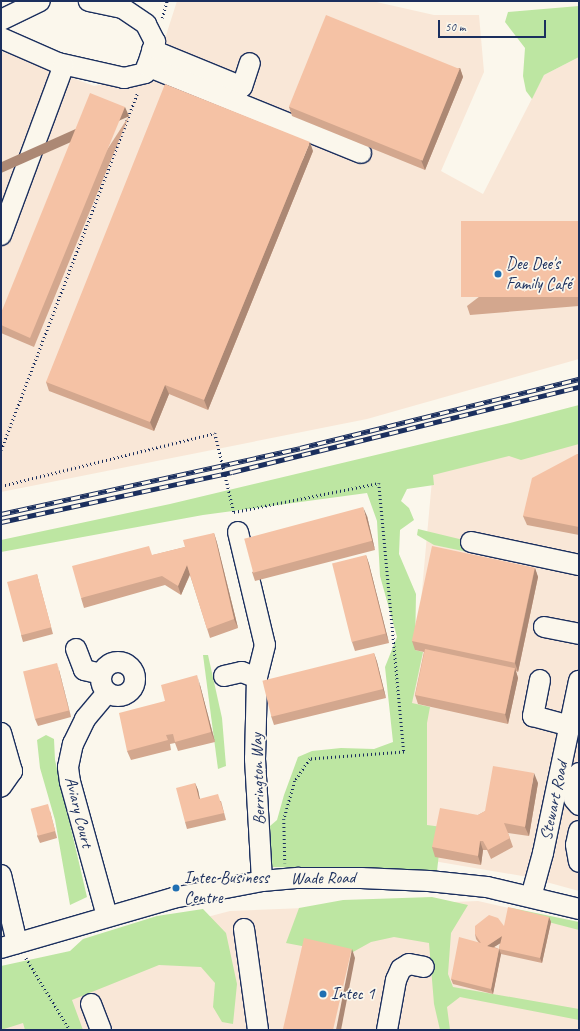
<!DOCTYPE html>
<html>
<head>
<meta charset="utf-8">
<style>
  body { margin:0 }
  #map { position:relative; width:580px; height:1031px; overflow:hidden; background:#fbf7ec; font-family:Caveat,sans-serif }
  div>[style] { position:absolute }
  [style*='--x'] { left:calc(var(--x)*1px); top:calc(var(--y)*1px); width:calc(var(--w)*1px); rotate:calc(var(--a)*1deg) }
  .built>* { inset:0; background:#f9e7d7 }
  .green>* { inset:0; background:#bde6a2 }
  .path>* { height:2.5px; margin-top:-1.25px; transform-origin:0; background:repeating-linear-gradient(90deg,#1b2f5e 0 1px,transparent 0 4px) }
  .roads { filter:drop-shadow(1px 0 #1b2f5e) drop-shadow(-1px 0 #1b2f5e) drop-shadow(0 1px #1b2f5e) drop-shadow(0 -1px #1b2f5e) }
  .minor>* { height:20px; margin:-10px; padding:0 10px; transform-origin:10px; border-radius:10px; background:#fbf7ec }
  .minor>.ring { margin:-10px; padding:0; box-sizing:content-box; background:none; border:20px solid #fbf7ec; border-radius:50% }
  .rail>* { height:4.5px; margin-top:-2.25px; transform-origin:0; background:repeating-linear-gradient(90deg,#fbf7ec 0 9px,#1b2f5e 0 18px); box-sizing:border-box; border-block:1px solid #1b2f5e }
  .wall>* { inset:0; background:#d3a78e }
  .shaded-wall>* { inset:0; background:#ac8874; transform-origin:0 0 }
  .building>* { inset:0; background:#f5c2a5; transform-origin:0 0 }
  .dots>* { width:11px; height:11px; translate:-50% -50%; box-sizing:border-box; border:2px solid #fbf7ec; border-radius:50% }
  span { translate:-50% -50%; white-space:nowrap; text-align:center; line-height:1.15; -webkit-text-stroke:3.5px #fbf7ec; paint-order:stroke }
  .poi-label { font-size:17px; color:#1b2f5e }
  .left { translate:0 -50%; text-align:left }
  .street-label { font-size:17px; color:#1b2f5e }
  .frame { position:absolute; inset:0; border:2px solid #1b2f5e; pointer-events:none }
  .scale { position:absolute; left:438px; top:20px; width:108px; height:18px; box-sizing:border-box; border:2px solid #1b2f5e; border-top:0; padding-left:5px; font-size:12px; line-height:14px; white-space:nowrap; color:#1b2f5e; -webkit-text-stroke:3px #fbf7ec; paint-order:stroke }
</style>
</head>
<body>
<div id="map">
  <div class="built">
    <i style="clip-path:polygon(177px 1px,372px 1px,434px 15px,479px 15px,484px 72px,441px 171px,483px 194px,544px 75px,579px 57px,579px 359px,367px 419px,1px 492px,1px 51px,94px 86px,154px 73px)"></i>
    <i style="clip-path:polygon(579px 418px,579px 891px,528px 877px,398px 855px,434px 458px)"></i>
    <i style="clip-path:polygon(478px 901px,579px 924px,579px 1030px,1px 1030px,1px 971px,230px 911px)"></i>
  </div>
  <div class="green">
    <i style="clip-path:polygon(579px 6px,579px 57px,544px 75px,532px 99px,526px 91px,523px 76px,525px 48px,505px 22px,508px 12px)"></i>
    <i style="clip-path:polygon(579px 405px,579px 444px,521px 460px,509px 456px,433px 475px,434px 485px,407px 489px,401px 501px,409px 508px,414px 520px,400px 530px,399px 554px,416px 594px,415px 650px,423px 652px,412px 703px,430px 707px,427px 723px,427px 825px,442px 827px,437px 871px,272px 867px,270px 826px,277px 820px,284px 795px,298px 757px,312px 751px,341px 748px,374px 749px,393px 742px,385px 667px,397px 637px,380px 576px,377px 521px,367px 493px,203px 515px,1px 552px,1px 540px,170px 504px,510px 423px)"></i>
    <i style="clip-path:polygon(418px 529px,579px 568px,579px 575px,434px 545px,417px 535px)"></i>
    <i style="clip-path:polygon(203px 655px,208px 655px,222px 718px,226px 766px,218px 769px)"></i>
    <i style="clip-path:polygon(46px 735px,54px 739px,55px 760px,87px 897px,70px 905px,55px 820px,40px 768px,37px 740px)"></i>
    <i style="clip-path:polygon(432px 897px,468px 905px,451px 933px,448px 974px,453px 987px,579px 1009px,579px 1020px,460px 997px,447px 1007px,450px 1030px,440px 1030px,434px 1004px,429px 943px,394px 937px,371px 942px,353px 952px,307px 947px,286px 943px,299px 908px,343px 900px)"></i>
    <i style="clip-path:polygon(512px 908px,579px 922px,579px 930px,510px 912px)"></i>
    <i style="clip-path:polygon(203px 909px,226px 933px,237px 984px,233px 1024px,222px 1022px,213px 1007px,215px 983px,201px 967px,159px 965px,72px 1000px,83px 1030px,25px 1030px,23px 1023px,1px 1030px,1px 966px,70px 951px,83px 939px,157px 916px)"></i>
  </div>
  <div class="path">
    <i style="--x:162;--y:18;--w:18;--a:-74"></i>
    <i style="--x:1;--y:450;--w:383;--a:-69.1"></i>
    <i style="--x:1;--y:486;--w:220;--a:-13.9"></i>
    <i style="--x:215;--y:433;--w:81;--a:76.5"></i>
    <i style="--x:234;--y:512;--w:148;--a:-11.3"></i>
    <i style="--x:379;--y:483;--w:270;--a:84.7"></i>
    <i style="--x:404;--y:752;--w:94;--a:175.7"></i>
    <i style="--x:310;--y:759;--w:27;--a:124"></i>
    <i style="--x:295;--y:781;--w:40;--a:106"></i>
    <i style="--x:284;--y:819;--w:44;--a:88.7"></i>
    <i style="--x:26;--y:958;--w:84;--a:58.6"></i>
  </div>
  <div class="roads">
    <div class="minor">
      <i style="--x:1;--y:20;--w:43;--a:-26"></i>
      <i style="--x:1;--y:38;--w:62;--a:23.7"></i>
      <i style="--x:58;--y:63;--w:68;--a:12.8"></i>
      <i style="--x:124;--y:78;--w:22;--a:-13"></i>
      <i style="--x:145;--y:73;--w:33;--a:-72"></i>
      <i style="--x:155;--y:42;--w:20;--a:-117"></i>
      <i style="--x:146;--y:24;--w:29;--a:-146"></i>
      <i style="--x:122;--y:8;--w:34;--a:-168"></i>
      <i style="--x:152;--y:50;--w:97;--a:22.3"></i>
      <i style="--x:242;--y:87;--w:25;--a:-72"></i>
      <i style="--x:147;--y:66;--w:231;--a:22.1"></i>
      <i style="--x:1;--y:235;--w:181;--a:-69.7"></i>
      <i style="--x:238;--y:532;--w:116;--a:76.6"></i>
      <i style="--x:265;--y:645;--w:34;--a:104"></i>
      <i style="--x:257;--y:678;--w:81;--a:91.4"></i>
      <i style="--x:255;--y:759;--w:122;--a:86.7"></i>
      <i style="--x:471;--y:542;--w:110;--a:12"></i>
      <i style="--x:544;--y:627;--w:36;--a:11"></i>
      <i style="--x:76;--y:649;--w:22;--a:69"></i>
      <i style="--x:84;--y:670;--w:17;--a:13"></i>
      <i class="ring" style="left:101px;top:662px;width:14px;height:14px"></i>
      <i style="--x:224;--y:676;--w:18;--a:-13"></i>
      <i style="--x:242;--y:672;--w:16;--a:22"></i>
      <i style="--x:540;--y:680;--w:37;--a:101"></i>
      <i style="--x:533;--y:716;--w:38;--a:15"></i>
      <i style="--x:1;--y:733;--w:40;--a:74"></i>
      <i style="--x:12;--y:771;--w:19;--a:125"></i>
      <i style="--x:579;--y:773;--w:26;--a:101"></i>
      <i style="--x:574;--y:799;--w:8;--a:50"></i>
      <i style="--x:579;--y:831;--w:14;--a:102"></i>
      <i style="--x:576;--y:845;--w:17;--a:80"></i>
      <i style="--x:1;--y:875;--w:70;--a:76.8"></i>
      <i style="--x:531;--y:897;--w:46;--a:-74.7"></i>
      <i style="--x:543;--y:853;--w:176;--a:-78.2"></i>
      <i style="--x:107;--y:916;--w:139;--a:-105.4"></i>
      <i style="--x:70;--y:782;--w:15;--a:-98"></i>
      <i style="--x:68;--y:767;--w:24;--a:-78"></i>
      <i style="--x:73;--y:744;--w:28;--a:-64"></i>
      <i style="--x:85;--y:719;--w:34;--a:-50"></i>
      <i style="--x:244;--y:929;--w:102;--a:82.1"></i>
      <i style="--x:1;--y:948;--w:179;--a:-16.2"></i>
      <i style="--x:173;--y:898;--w:91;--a:-10.8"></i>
      <i style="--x:262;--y:881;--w:37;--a:-5"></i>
      <i style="--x:299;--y:878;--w:62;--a:0"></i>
      <i style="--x:361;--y:878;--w:68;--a:2.5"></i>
      <i style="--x:429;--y:881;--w:58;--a:5.9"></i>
      <i style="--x:487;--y:887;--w:95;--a:13.4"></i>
      <i style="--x:91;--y:1004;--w:28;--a:69"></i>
      <i style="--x:387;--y:1030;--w:51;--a:-79.8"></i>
      <i style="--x:396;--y:980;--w:12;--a:-66"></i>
      <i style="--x:401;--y:969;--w:9;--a:-32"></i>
      <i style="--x:409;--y:964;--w:15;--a:11"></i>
    </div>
  </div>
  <div class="rail">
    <i style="--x:1;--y:514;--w:306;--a:-12.4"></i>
    <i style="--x:300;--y:448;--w:287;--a:-13.9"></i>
    <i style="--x:1;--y:522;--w:236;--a:-12.2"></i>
    <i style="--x:232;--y:472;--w:357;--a:-13.8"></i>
  </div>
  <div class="wall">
    <i style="clip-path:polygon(460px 68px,463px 77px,425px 170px,292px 116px,289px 107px)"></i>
    <i style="clip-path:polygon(129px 116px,34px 347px,1px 333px,1px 313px)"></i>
    <i style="clip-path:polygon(313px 151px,208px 410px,169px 394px,154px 431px,49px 391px,46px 382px)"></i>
    <i style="clip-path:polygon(579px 221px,579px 306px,470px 315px,467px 306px)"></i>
    <i style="clip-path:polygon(579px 454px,579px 535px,527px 525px,523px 516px)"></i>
    <i style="clip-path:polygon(367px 516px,375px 550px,255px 581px,252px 572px)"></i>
    <i style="clip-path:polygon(214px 533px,217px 543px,238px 628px,210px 638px,190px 575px,181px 595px,165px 585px,84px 608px,81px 598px,153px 555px,185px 547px)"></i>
    <i style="clip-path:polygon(366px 555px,369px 564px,389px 643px,355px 651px,352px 642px)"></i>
    <i style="clip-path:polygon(535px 568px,538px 577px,518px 672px,516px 671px,518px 678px,508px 724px,418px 704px,415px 695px,424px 652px,415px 650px,412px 641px)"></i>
    <i style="clip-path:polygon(37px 574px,39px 582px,53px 634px,23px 642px,21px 635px)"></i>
    <i style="clip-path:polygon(374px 653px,377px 662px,386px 698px,274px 725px,271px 716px)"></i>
    <i style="clip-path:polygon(59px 670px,71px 717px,38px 726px,35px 719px)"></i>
    <i style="clip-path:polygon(200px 685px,215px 742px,178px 751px,175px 743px,170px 744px,171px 750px,131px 760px,127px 751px,165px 701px)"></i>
    <i style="clip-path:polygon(195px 783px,198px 790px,200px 799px,221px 801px,226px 820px,187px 829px,185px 822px)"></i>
    <i style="clip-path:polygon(538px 783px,529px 836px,508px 833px,513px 847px,491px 859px,487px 850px,483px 850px,481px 865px,435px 857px,432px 847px,478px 815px)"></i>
    <i style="clip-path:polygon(50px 811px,57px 838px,40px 843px,37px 836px)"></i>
    <i style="clip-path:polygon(evenodd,549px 917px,551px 922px,542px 963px,501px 954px,493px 994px,453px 984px,451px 979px,479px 943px,476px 939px,475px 934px,504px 926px,549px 917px,500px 943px,499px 949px,494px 947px,500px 943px)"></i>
  </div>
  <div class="shaded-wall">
    <i style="clip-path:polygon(460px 68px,463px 77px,425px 170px,421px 160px)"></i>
    <i style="left:125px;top:107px;width:10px;height:250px;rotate:66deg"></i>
    <i style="clip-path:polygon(310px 142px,313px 151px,208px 410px,204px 400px)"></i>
    <i style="clip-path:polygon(165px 385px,169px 394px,154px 431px,150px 422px)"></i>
    <i style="clip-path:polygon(363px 507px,367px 516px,375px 550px,372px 541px)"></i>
    <i style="clip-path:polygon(214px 533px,217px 543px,238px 628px,234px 619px)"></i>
    <i style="clip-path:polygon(366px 555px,369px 564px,389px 643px,386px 634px)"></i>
    <i style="clip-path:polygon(187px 565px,190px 574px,181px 595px,178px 586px)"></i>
    <i style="clip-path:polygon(535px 568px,538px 577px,518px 672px,515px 663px)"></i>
    <i style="clip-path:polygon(374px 653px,377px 662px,386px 698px,383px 689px)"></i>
    <i style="clip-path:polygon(57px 663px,59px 670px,71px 717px,69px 710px)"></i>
    <i style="clip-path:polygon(515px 668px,518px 678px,508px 724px,505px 714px)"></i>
    <i style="clip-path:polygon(197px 675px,200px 685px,215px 742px,211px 732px)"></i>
    <i style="clip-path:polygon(534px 773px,538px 783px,529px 836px,525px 827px)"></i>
    <i style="clip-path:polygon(195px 783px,198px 790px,201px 806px,199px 799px)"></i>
    <i style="clip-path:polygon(480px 841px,483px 850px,481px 865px,478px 856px)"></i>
    <i style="clip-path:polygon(549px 917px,551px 922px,542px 963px,540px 958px)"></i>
    <i style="clip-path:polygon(502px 936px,504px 941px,489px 950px,487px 946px)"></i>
    <i style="clip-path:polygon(352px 949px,355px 958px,341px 1030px,336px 1030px)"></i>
    <i style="clip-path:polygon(499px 949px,501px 954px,493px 994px,491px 989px)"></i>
  </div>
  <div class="building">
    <i style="left:326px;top:15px;width:144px;height:99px;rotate:22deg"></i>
    <i style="clip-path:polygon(165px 84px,310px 142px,204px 400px,165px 385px,150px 422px,46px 382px)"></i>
    <i style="clip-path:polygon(90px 93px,125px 107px,30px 338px,1px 325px,1px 313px)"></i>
    <i style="left:579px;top:221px;width:76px;height:118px;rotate:90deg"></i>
    <i style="clip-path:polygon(577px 454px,579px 454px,579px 527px,523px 516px,532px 478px)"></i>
    <i style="left:363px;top:507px;width:35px;height:123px;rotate:75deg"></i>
    <i style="clip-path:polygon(214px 533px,234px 619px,207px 629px,187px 565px,178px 586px,162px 576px,81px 598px,72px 566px,149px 546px,152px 555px,185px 547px,183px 540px)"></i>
    <i style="left:432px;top:546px;width:105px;height:97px;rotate:12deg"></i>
    <i style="left:366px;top:555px;width:81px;height:35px;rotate:76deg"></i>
    <i style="left:37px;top:574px;width:55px;height:31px;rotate:75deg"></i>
    <i style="left:425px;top:649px;width:92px;height:47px;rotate:12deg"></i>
    <i style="left:374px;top:653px;width:37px;height:115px;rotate:76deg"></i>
    <i style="left:57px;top:663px;width:49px;height:35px;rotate:76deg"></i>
    <i style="clip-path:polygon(197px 675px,211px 732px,175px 742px,173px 734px,166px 735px,168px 740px,127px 751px,119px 713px,165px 701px,161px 685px)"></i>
    <i style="clip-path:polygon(493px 766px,534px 773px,525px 827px,504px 823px,510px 838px,488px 850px,483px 841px,480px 841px,478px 856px,432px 847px,440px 808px,478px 815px,485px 811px)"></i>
    <i style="clip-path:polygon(195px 783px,199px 799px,218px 794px,224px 813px,185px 822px,176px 788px)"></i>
    <i style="left:48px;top:804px;width:28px;height:18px;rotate:75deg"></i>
    <i style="clip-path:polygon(evenodd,508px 907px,549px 917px,540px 958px,499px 949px,491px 989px,451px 979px,459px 937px,481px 943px,475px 934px,475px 926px,489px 915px,498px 918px,504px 926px,508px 907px,502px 936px,499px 949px,487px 946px,502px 936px)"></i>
    <i style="left:304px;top:938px;width:49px;height:94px;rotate:13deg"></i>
  </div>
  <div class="dots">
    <i style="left:498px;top:274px;background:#1f6fb2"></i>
    <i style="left:176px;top:888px;background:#1f6fb2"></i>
    <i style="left:323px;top:994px;background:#1f6fb2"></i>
  </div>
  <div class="poi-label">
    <span class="left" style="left:506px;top:274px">Dee Dee's<br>Family Café</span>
    <span class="left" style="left:184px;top:888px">Intec Business<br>Centre</span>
    <span class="left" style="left:331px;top:994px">Intec 1</span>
  </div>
  <div class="street-label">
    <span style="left:258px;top:779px;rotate:-92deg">Berrington Way</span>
    <span style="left:554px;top:801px;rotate:-78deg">Stewart Road</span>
    <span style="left:79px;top:812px;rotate:76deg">Aviary Court</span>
    <span style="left:323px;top:878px;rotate:-1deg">Wade Road</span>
  </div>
  <div class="frame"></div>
  <div class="scale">50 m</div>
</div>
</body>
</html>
